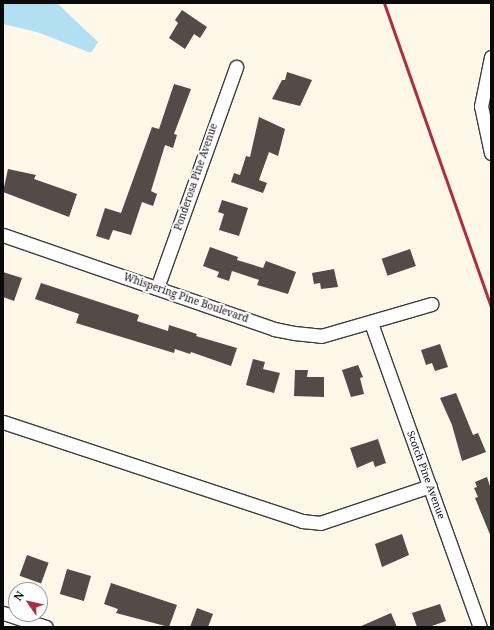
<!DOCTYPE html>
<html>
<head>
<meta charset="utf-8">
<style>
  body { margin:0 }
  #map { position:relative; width:494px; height:630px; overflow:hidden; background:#fef8e9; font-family:"Noto Serif",serif }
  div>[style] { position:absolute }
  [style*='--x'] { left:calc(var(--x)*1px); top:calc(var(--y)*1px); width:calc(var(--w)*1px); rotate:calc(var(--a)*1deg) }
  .water>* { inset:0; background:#b2dff1 }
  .building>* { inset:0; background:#524b48; transform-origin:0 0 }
  .roads { filter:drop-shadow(1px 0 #3d3d3d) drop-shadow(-1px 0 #3d3d3d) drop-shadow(0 1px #3d3d3d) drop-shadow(0 -1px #3d3d3d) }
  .minor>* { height:13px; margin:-6.5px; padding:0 6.5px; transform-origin:6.5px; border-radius:6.5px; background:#fff }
  .rail>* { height:3px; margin:-1.5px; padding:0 1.5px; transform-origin:1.5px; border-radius:1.5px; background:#af2d3f }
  span { translate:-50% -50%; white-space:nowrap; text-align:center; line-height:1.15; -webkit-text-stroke:4px #fff; paint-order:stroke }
  .street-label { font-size:10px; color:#0a0a0a }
  .frame { position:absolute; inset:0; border:4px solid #0a0a0a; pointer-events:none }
  .north { position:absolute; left:8px; top:582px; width:40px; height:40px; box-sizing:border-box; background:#fff; border:1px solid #9d9d9d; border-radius:50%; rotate:304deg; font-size:11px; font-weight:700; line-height:16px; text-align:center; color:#0a0a0a }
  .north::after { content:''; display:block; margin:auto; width:14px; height:18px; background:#af2d3f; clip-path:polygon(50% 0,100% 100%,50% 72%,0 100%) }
</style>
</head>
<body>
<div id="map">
  <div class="water">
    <i style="clip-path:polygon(3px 3px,57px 3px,98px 42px,91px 53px,37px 32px,3px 24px)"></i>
  </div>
  <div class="building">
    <i style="clip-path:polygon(182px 10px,207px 27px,200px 38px,194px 34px,185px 49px,169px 38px,178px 23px,175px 20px)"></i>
    <i style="clip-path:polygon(287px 72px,312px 80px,300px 106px,272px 99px,282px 80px,285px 80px)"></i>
    <i style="clip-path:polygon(174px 84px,191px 89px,174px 134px,177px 135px,173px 148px,165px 145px,151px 191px,157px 194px,153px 206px,142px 202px,131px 235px,113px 230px,109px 240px,96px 236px,105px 208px,121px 213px,152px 127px,159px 129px)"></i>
    <i style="clip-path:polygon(259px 117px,285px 129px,278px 156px,269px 152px,259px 180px,267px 183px,263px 193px,231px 182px,234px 173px,240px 175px,246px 156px,250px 157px)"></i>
    <i style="clip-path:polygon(8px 169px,36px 175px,34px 179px,77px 194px,69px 217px,3px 192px)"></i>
    <i style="clip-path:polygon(222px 200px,248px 208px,239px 236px,219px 230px,224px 214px,218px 212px)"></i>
    <i style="clip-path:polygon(210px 247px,238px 257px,237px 260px,263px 268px,266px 261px,296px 272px,288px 294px,257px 285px,259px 280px,232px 271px,229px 281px,217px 277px,219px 272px,203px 266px)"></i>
    <i style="left:410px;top:249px;width:18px;height:30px;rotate:71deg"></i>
    <i style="clip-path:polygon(334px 269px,338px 287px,321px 289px,320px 283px,314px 284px,312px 273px)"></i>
    <i style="clip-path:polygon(3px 272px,22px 278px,14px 301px,3px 297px)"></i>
    <i style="clip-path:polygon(41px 283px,139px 315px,137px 321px,168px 331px,169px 325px,197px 334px,196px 336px,237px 348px,231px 366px,191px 352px,190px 354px,175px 349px,174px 353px,76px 323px,79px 314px,35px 299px)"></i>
    <i style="clip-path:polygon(440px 344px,448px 367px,435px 371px,432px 363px,426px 365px,421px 350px)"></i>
    <i style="clip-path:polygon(253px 359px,265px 362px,263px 369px,280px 373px,274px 393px,246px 385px)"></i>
    <i style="clip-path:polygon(358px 365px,363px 377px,360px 378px,364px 394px,351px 397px,342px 370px)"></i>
    <i style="clip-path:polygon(295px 370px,308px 370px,307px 377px,324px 377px,324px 397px,294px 396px)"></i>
    <i style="clip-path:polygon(456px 393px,473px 435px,478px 433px,486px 452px,462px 461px,452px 425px,440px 398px)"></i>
    <i style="clip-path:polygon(378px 439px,386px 463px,375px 467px,373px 461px,357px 468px,350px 448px)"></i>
    <i style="clip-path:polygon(487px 477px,491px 489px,491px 537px,475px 498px,478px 497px,474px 488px,477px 487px,475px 482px)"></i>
    <i style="clip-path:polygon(402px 534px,409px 555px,382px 567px,375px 544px)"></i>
    <i style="left:27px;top:555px;width:23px;height:22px;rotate:20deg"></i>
    <i style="left:67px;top:569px;width:25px;height:26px;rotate:16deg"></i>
    <i style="clip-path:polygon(111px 583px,177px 605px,169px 627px,116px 613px,118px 609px,104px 604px)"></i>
    <i style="clip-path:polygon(440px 604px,446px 621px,429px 627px,417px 627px,412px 613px)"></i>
    <i style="clip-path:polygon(197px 608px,213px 614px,208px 627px,190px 627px)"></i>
    <i style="clip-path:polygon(391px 613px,397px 627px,359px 627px)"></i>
  </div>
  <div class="roads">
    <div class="minor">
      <i style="--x:491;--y:57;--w:50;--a:101.5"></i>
      <i style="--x:481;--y:106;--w:48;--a:78"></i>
      <i style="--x:3;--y:235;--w:287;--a:19.1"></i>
      <i style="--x:274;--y:329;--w:20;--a:11"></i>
      <i style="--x:294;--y:333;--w:27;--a:6"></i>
      <i style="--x:321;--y:336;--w:115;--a:-16.2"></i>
      <i style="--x:157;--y:288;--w:235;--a:-70.3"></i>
      <i style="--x:371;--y:323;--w:323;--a:70.3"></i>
      <i style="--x:3;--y:422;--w:315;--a:18.3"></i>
      <i style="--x:302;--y:521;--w:18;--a:6"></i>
      <i style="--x:320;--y:523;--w:116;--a:-18.6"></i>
      <i style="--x:3;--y:613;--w:45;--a:18"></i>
    </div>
  </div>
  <div class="rail">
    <i style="--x:384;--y:3;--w:321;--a:70.6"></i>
  </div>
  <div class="street-label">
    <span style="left:196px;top:177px;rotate:-71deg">Ponderosa Pine Avenue</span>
    <span style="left:186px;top:298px;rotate:19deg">Whispering Pine Boulevard</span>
    <span style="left:426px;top:475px;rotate:70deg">Scotch Pine Avenue</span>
  </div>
  <div class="frame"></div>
  <div class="north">N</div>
</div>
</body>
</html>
